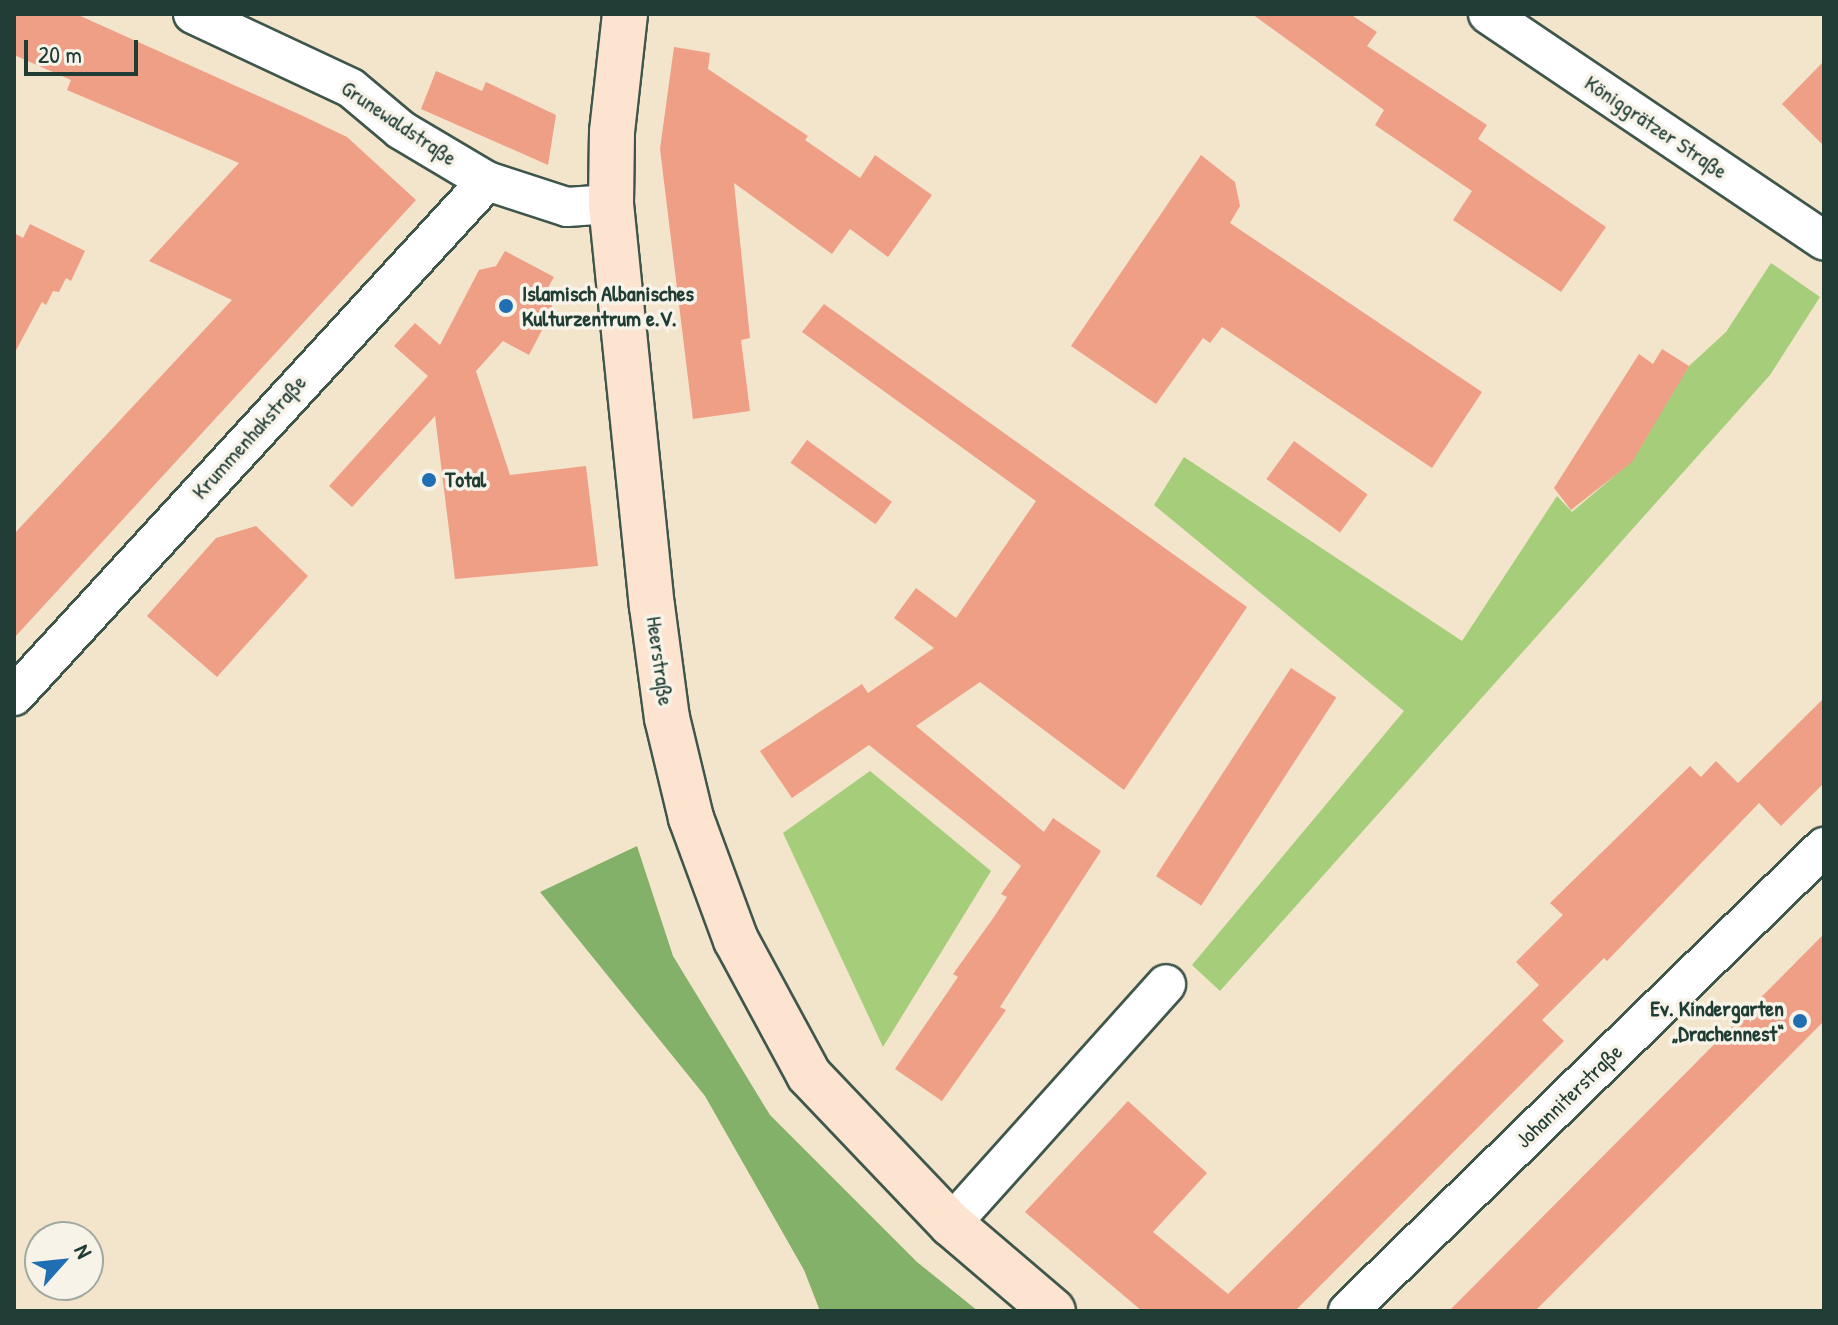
<!DOCTYPE html>
<html>
<head>
<meta charset="utf-8">
<style>
  body { margin:0 }
  #map { position:relative; width:1838px; height:1325px; overflow:hidden; background:#f3e4cc; font-family:"Patrick Hand",sans-serif }
  div>[style] { position:absolute }
  [style*='--x'] { left:calc(var(--x)*1px); top:calc(var(--y)*1px); width:calc(var(--w)*1px); rotate:calc(var(--a)*1deg) }
  .green>* { inset:0; background:#a6ce7a }
  .forest>* { inset:0; background:#84b16a }
  .building>* { inset:0; background:#ef9f85; transform-origin:0 0 }
  .roads { filter:drop-shadow(2px 0 #3f564b) drop-shadow(-2px 0 #3f564b) drop-shadow(0 2px #3f564b) drop-shadow(0 -2px #3f564b) }
  .street>* { height:38px; margin:-19px; padding:0 19px; transform-origin:19px; border-radius:19px; background:#fff }
  .secondary>* { height:44px; margin:-22px; padding:0 22px; transform-origin:22px; border-radius:22px; background:#fde4d0 }
  .dots>* { width:22px; height:22px; translate:-50% -50%; box-sizing:border-box; border:4px solid #f7f3e8; border-radius:50% }
  span { translate:-50% -50%; white-space:nowrap; text-align:center; line-height:1.15; -webkit-text-stroke:7px #f7f3e8; paint-order:stroke }
  .street-label { font-size:22px; color:#1f3d34 }
  .poi-label { font-size:22px; color:#1f3d34; font-weight:700 }
  .left { translate:0 -50%; text-align:left }
  .right { translate:-100% -50%; text-align:right }
  .frame { position:absolute; inset:0; border:16px solid #1f3d34; pointer-events:none }
  .north { position:absolute; left:24px; top:1221px; width:80px; height:80px; box-sizing:border-box; background:#f7f3e8; border:2px solid #a1aaa0; border-radius:50%; rotate:63deg; font-size:22px; font-weight:700; line-height:32px; text-align:center; color:#1f3d34 }
  .north::after { content:''; display:block; margin:auto; width:28px; height:36px; background:#1f6fb2; clip-path:polygon(50% 0,100% 100%,50% 72%,0 100%) }
  .scale { position:absolute; left:24px; top:40px; width:114px; height:36px; box-sizing:border-box; border:4px solid #1f3d34; border-top:0; padding-left:10px; font-size:24px; line-height:28px; white-space:nowrap; color:#1f3d34; -webkit-text-stroke:6px #f7f3e8; paint-order:stroke }
</style>
</head>
<body>
<div id="map">
  <div class="green">
    <i style="clip-path:polygon(1771px 263px,1820px 297px,1770px 375px,1220px 991px,1192px 965px,1404px 711px,1154px 505px,1184px 457px,1462px 641px,1557px 496px,1572px 512px,1626px 466px,1689px 366px,1726px 332px)"></i>
    <i style="clip-path:polygon(870px 771px,991px 871px,883px 1047px,783px 833px)"></i>
  </div>
  <div class="forest">
    <i style="clip-path:polygon(637px 846px,673px 956px,770px 1115px,917px 1262px,978px 1311px,820px 1311px,804px 1270px,705px 1096px,540px 892px)"></i>
  </div>
  <div class="building">
    <i style="clip-path:polygon(14px 14px,76px 14px,303px 116px,347px 137px,416px 200px,14px 638px,14px 534px,232px 300px,149px 261px,239px 163px,67px 90px,71px 80px,14px 55px)"></i>
    <i style="clip-path:polygon(1252px 14px,1350px 14px,1377px 32px,1367px 46px,1487px 125px,1478px 139px,1606px 227px,1561px 292px,1453px 220px,1472px 191px,1375px 125px,1384px 110px)"></i>
    <i style="clip-path:polygon(674px 47px,710px 53px,708px 69px,808px 136px,805px 140px,860px 178px,875px 155px,932px 195px,888px 257px,850px 229px,832px 254px,734px 183px,750px 338px,741px 340px,750px 411px,693px 419px,660px 149px)"></i>
    <i style="clip-path:polygon(1824px 61px,1824px 146px,1782px 104px)"></i>
    <i style="clip-path:polygon(436px 71px,482px 91px,486px 82px,556px 115px,548px 165px,421px 109px)"></i>
    <i style="clip-path:polygon(1201px 155px,1235px 182px,1240px 206px,1230px 223px,1482px 392px,1432px 468px,1222px 327px,1210px 343px,1203px 338px,1156px 404px,1071px 346px)"></i>
    <i style="clip-path:polygon(30px 224px,85px 251px,71px 281px,66px 278px,59px 292px,53px 291px,46px 305px,42px 302px,14px 354px,14px 233px,23px 238px)"></i>
    <i style="clip-path:polygon(505px 251px,554px 277px,546px 291px,553px 309px,529px 355px,503px 341px,476px 371px,510px 475px,586px 466px,598px 566px,455px 579px,435px 416px,352px 507px,329px 486px,428px 376px,394px 346px,415px 323px,440px 345px,479px 270px,496px 266px)"></i>
    <i style="clip-path:polygon(824px 304px,1247px 607px,1124px 790px,980px 682px,916px 726px,1044px 832px,1053px 818px,1101px 851px,1000px 1007px,1006px 1010px,942px 1101px,895px 1069px,958px 977px,953px 974px,994px 917px,1007px 897px,1001px 894px,1021px 866px,869px 745px,792px 798px,760px 751px,862px 684px,868px 693px,934px 648px,894px 618px,916px 588px,956px 618px,1036px 501px,802px 332px)"></i>
    <i style="clip-path:polygon(1662px 349px,1689px 366px,1632px 462px,1571px 510px,1554px 488px,1639px 354px,1653px 364px)"></i>
    <i style="left:807px;top:440px;width:105px;height:28px;rotate:36deg"></i>
    <i style="left:1294px;top:441px;width:91px;height:47px;rotate:36deg"></i>
    <i style="clip-path:polygon(256px 526px,308px 576px,217px 677px,147px 616px,216px 538px)"></i>
    <i style="left:1291px;top:668px;width:54px;height:248px;rotate:33deg"></i>
    <i style="clip-path:polygon(1824px 698px,1824px 783px,1781px 826px,1759px 803px,1607px 961px,1604px 958px,1542px 1020px,1564px 1041px,1295px 1311px,1142px 1311px,1025px 1212px,1128px 1101px,1207px 1173px,1153px 1232px,1228px 1294px,1539px 985px,1516px 962px,1563px 915px,1550px 903px,1690px 766px,1701px 777px,1716px 761px,1738px 783px)"></i>
    <i style="clip-path:polygon(1824px 934px,1824px 1021px,1676px 1170px,1535px 1311px,1449px 1311px)"></i>
  </div>
  <div class="roads">
    <div class="street">
      <i style="--x:193;--y:14;--w:174;--a:25.1"></i>
      <i style="--x:351;--y:88;--w:65;--a:40"></i>
      <i style="--x:401;--y:130;--w:100;--a:30.7"></i>
      <i style="--x:487;--y:181;--w:84;--a:18"></i>
      <i style="--x:567;--y:207;--w:44;--a:-3.9"></i>
      <i style="--x:1488;--y:14;--w:405;--a:34"></i>
      <i style="--x:14;--y:696;--w:699;--a:-47.43"></i>
      <i style="--x:951;--y:1224;--w:322;--a:-48.1"></i>
      <i style="--x:1348;--y:1311;--w:665;--a:-44.27"></i>
    </div>
    <div class="secondary">
      <i style="--x:625;--y:14;--w:119;--a:96.3"></i>
      <i style="--x:612;--y:132;--w:72;--a:90.8"></i>
      <i style="--x:611;--y:204;--w:404;--a:84.2"></i>
      <i style="--x:652;--y:606;--w:113;--a:82.4"></i>
      <i style="--x:667;--y:718;--w:103;--a:76.5"></i>
      <i style="--x:691;--y:818;--w:130;--a:69.8"></i>
      <i style="--x:736;--y:940;--w:153;--a:61.6"></i>
      <i style="--x:809;--y:1075;--w:206;--a:46.4"></i>
      <i style="--x:951;--y:1224;--w:134;--a:40.5"></i>
    </div>
  </div>
  <div class="dots">
    <i style="left:506px;top:306px;background:#1f6fb2"></i>
    <i style="left:429px;top:480px;background:#1f6fb2"></i>
    <i style="left:1800px;top:1021px;background:#1f6fb2"></i>
  </div>
  <div class="street-label">
    <span style="left:399px;top:123px;rotate:34deg">Grunewaldstraße</span>
    <span style="left:1656px;top:127px;rotate:34deg">Königgrätzer Straße</span>
    <span style="left:249px;top:437px;rotate:-48deg">Krummenhakstraße</span>
    <span style="left:660px;top:661px;rotate:82deg">Heerstraße</span>
    <span style="left:1569px;top:1096px;rotate:-44deg">Johanniterstraße</span>
  </div>
  <div class="poi-label">
    <span class="left" style="left:522px;top:306px">Islamisch Albanisches<br>Kulturzentrum e.V.</span>
    <span class="left" style="left:445px;top:480px">Total</span>
    <span class="right" style="left:1784px;top:1021px">Ev. Kindergarten<br>„Drachennest“</span>
  </div>
  <div class="frame"></div>
  <div class="north">N</div>
  <div class="scale">20 m</div>
</div>
</body>
</html>
